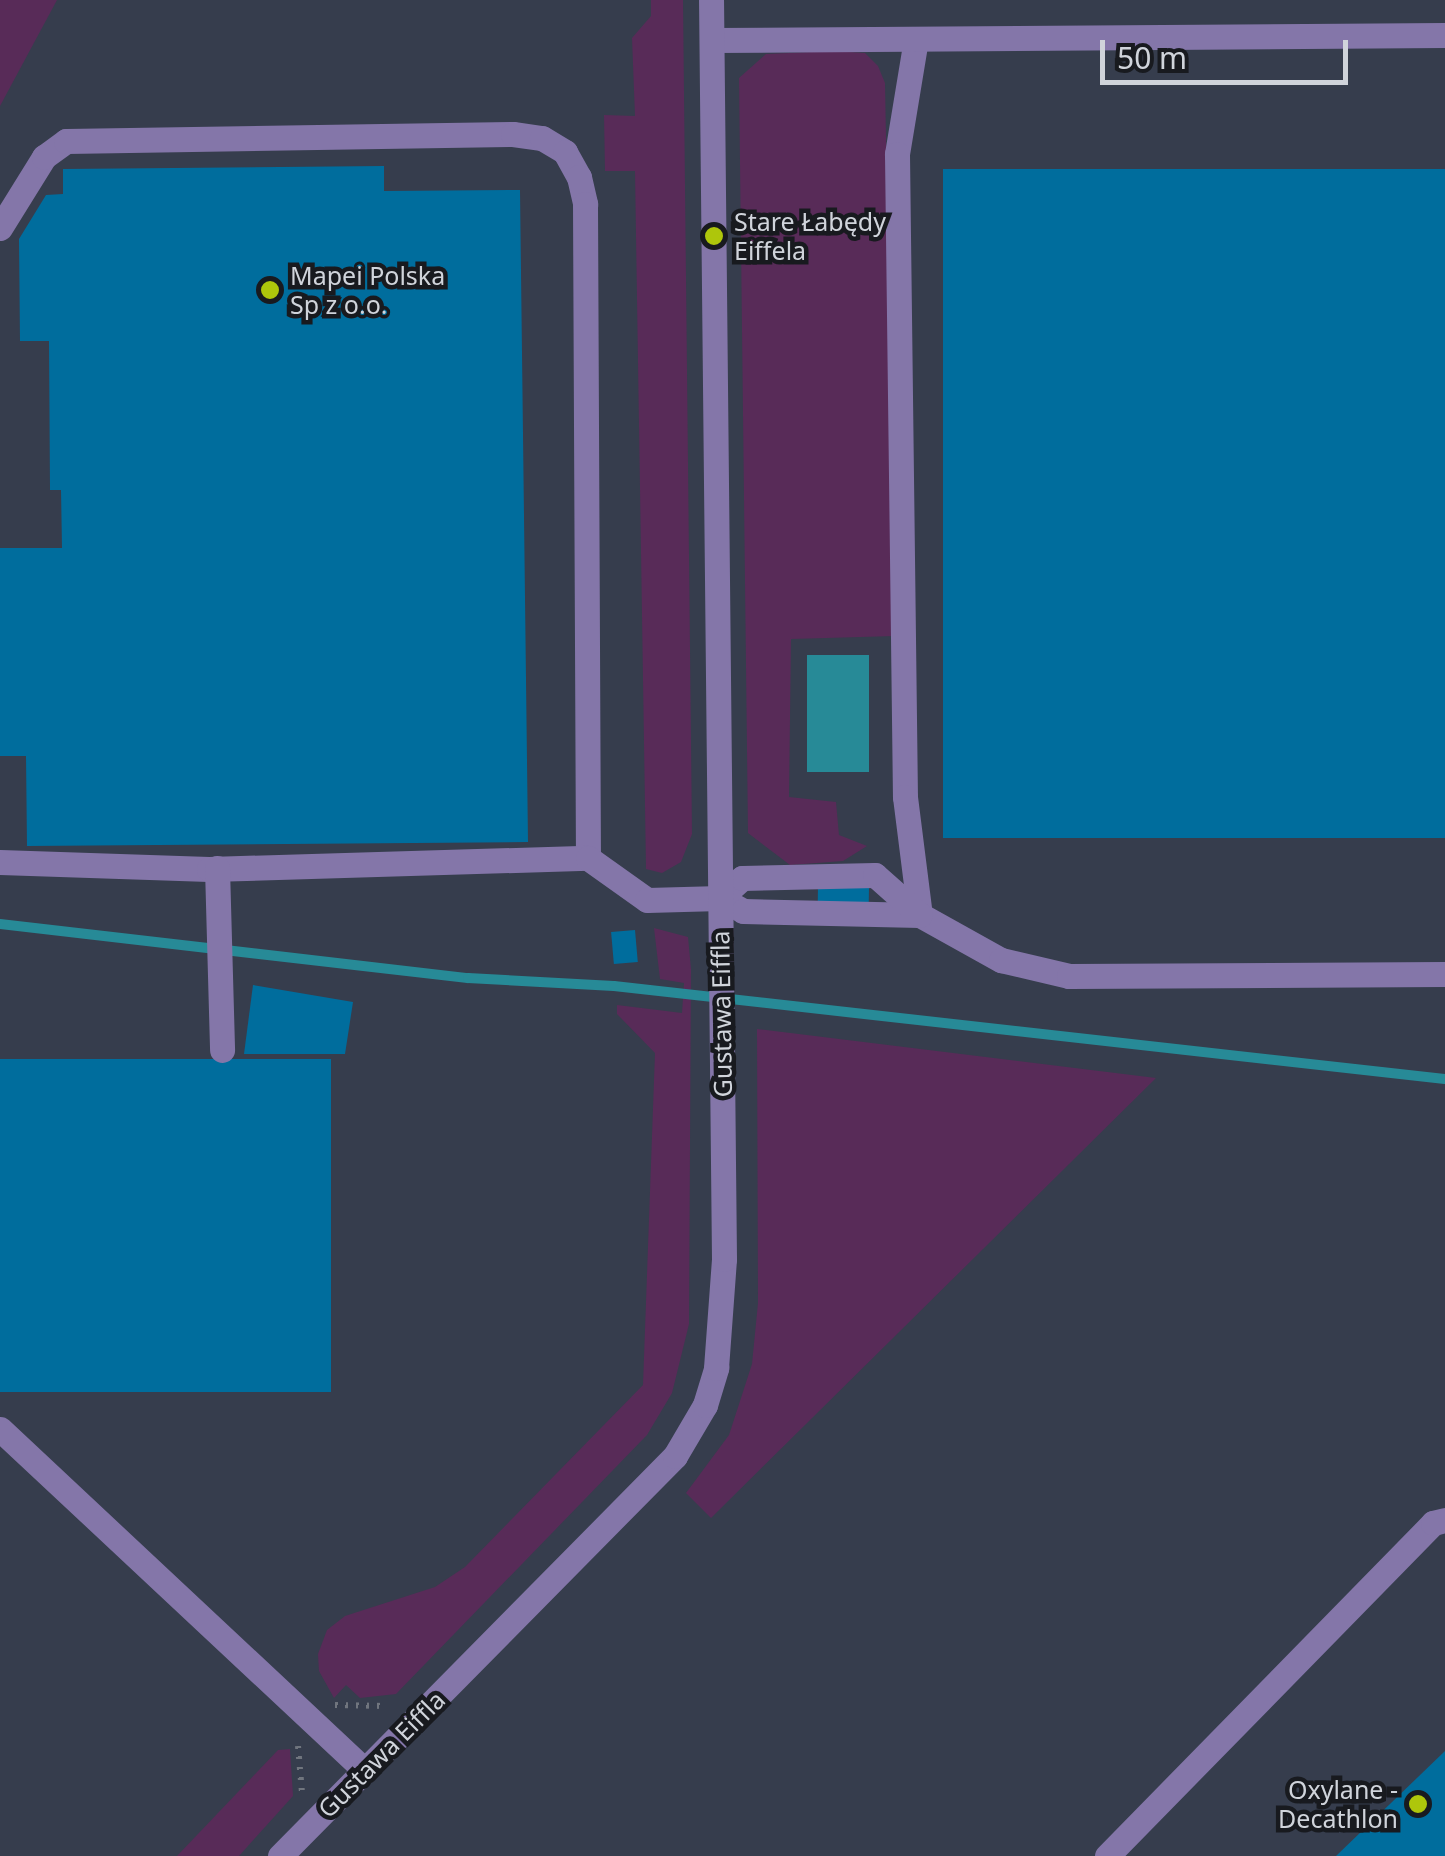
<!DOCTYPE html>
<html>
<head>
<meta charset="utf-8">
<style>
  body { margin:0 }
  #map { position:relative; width:1445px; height:1856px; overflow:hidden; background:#2d323d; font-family:"Noto Sans",sans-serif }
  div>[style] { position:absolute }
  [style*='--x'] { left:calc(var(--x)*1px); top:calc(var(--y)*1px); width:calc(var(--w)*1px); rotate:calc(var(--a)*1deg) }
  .built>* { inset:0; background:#363d4d; transform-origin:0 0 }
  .green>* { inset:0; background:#582b58 }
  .water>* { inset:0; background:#278a97; transform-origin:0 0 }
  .stream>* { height:10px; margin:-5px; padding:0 5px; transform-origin:5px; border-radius:5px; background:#278a97 }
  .building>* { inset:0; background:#006d9d; transform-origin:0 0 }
  .path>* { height:6px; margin-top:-3px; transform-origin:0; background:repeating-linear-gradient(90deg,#70757e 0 2.5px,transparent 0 10.5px) }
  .minor>* { height:25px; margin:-12.5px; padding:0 12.5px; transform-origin:12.5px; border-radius:12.5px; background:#8476a9 }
  .dots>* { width:28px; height:28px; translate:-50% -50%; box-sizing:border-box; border:5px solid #181a1f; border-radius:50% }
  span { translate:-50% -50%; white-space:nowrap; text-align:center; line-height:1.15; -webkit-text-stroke:9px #181a1f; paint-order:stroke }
  .poi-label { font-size:25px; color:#d0d4db }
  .left { translate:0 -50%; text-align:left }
  .right { translate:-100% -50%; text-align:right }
  .street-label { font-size:25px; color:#d0d4db }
  .scale { position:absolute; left:1100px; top:40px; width:248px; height:45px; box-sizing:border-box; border:5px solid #d0d4db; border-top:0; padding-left:12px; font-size:30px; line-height:35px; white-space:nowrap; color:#d0d4db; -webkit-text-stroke:8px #181a1f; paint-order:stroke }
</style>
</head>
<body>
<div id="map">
  <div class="built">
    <i style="left:0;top:0;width:1445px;height:1856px"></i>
  </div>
  <div class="green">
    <i style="clip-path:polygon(0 0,57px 0,0 106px)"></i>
    <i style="clip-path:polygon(651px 0,683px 0,692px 834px,681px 862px,662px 873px,646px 869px,635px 171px,605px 171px,604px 115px,635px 116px,632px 38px,651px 16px)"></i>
    <i style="clip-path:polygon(834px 51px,865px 53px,878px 66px,885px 83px,895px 636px,791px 639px,789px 797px,836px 802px,839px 835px,867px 846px,843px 861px,790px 865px,748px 833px,739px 78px,766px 54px)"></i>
    <i style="clip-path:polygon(654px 928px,688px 937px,691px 969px,689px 1324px,672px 1393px,647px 1435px,396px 1694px,360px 1698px,346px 1685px,334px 1698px,319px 1671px,318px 1654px,327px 1630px,345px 1616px,435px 1587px,465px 1567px,643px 1385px,655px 1053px,617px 1014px,617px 1005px,682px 1013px,684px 983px,660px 979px)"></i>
    <i style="clip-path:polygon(757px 1029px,1156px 1078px,711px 1518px,686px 1493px,729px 1435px,752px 1364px,758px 1303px)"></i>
    <i style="clip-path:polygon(290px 1749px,293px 1796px,239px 1856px,177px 1856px,278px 1750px)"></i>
  </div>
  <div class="water">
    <i style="left:869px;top:655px;width:117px;height:62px;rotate:90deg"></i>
  </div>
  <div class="stream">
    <i style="--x:0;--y:924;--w:471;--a:6.6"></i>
    <i style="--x:468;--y:978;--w:146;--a:3.1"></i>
    <i style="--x:614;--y:986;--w:836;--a:6.39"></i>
  </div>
  <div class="building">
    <i style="clip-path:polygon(384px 166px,384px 191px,520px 190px,528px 842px,27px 846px,26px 756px,0 756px,0 548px,62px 548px,61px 490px,50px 490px,49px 341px,20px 341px,19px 239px,46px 195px,63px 194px,63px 169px)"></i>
    <i style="left:1445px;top:169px;width:669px;height:502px;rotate:90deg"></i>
    <i style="left:818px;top:887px;width:51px;height:15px;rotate:1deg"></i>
    <i style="left:635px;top:930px;width:32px;height:24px;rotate:85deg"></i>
    <i style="clip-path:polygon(253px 985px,353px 1002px,345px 1054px,244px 1054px)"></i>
    <i style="left:331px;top:1059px;width:333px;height:331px;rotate:90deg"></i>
    <i style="clip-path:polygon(1445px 1751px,1445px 1856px,1336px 1856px)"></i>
  </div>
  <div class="path">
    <i style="--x:335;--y:1705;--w:52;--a:1.1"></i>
    <i style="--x:298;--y:1746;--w:47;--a:85.1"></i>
  </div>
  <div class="minor">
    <i style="--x:916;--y:39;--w:117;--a:99.4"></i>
    <i style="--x:897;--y:154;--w:643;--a:89.29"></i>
    <i style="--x:905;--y:797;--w:119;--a:82.8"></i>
    <i style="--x:712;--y:40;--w:733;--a:-0.39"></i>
    <i style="--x:0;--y:228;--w:84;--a:-58.2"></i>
    <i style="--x:44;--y:157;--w:27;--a:-36"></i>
    <i style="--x:66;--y:141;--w:447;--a:-0.9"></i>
    <i style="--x:513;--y:134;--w:29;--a:8"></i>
    <i style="--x:542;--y:138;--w:27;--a:31"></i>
    <i style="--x:565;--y:152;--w:29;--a:61"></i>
    <i style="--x:579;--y:177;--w:28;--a:77"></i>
    <i style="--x:585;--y:204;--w:654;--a:89.74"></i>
    <i style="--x:0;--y:862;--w:209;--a:1.9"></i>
    <i style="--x:209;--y:869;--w:379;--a:-1.7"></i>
    <i style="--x:588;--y:858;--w:72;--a:35.4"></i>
    <i style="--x:647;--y:900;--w:73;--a:-1.6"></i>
    <i style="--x:720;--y:898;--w:26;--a:29"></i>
    <i style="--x:743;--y:911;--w:177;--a:1.3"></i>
    <i style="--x:920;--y:915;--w:93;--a:29.1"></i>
    <i style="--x:1001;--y:960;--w:70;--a:13.2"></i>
    <i style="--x:1069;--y:976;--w:376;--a:-0.3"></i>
    <i style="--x:217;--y:868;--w:182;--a:88.4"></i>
    <i style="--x:720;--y:898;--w:30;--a:-42"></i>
    <i style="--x:742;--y:878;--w:133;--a:-1.3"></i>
    <i style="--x:875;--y:875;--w:60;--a:41.6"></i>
    <i style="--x:0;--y:1429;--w:500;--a:43.1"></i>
    <i style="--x:280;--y:1856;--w:562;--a:-45.36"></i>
    <i style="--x:675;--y:1456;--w:59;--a:-59.5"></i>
    <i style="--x:705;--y:1405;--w:39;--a:-73"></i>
    <i style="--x:716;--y:1368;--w:109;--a:-85.8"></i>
    <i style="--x:724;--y:1259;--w:1259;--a:-90.59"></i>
    <i style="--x:1107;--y:1856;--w:466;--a:-45.6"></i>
    <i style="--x:1433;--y:1523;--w:12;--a:-14"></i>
  </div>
  <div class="dots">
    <i style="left:714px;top:236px;background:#aec60b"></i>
    <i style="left:270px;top:290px;background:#aec60b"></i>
    <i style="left:1418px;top:1804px;background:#aec60b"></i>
  </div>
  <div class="poi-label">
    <span class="left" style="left:734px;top:236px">Stare Łabędy<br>Eiffela</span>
    <span class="left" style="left:290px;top:290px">Mapei Polska<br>Sp z o.o.</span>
    <span class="right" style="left:1398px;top:1804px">Oxylane -<br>Decathlon</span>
  </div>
  <div class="street-label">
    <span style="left:721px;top:1014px;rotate:-91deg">Gustawa Eiffla</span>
    <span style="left:381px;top:1754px;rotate:-45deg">Gustawa Eiffla</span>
  </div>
  <div class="scale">50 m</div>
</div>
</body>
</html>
